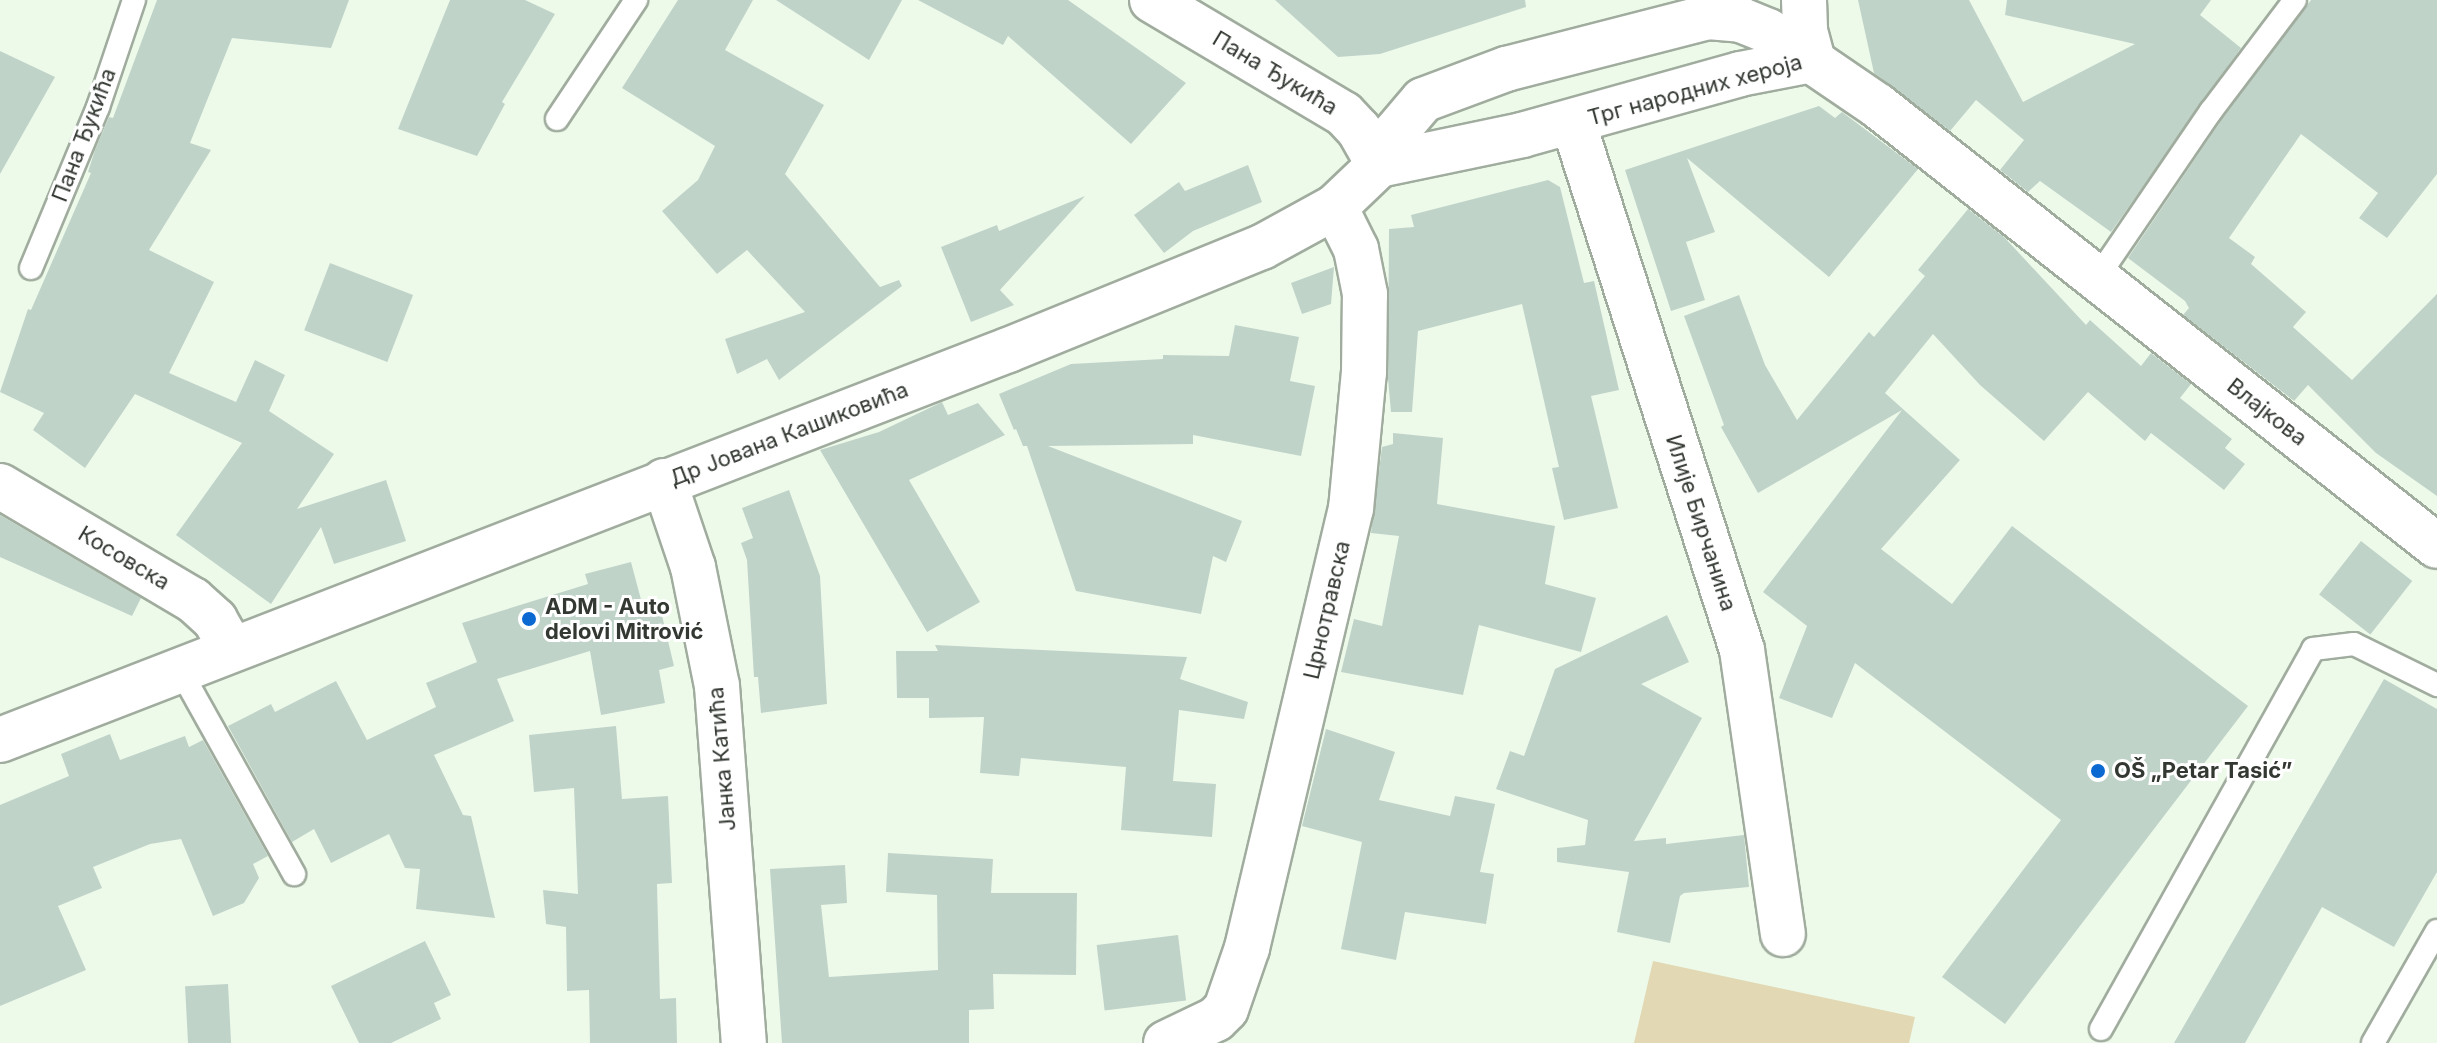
<!DOCTYPE html>
<html>
<head>
<meta charset="utf-8">
<style>
  body { margin:0 }
  #map { position:relative; width:2437px; height:1043px; overflow:hidden; background:#edfaea; font-family:Inter,sans-serif }
  div>[style] { position:absolute }
  [style*='--x'] { left:calc(var(--x)*1px); top:calc(var(--y)*1px); width:calc(var(--w)*1px); rotate:calc(var(--a)*1deg) }
  .green>* { inset:0; background:#e2d8b3 }
  .building>* { inset:0; background:#c0d3c9; transform-origin:0 0 }
  .roads { filter:drop-shadow(2px 0 #a0ac9e) drop-shadow(-2px 0 #a0ac9e) drop-shadow(0 2px #a0ac9e) drop-shadow(0 -2px #a0ac9e) }
  .service>* { height:22px; margin:-11px; padding:0 11px; transform-origin:11px; border-radius:11px; background:#fff }
  .minor>* { height:44px; margin:-22px; padding:0 22px; transform-origin:22px; border-radius:22px; background:#fff }
  .tertiary>* { height:44px; margin:-22px; padding:0 22px; transform-origin:22px; border-radius:22px; background:#fff }
  .dots>* { width:22px; height:22px; translate:-50% -50%; box-sizing:border-box; border:4px solid #fff; border-radius:50% }
  span { translate:-50% -50%; white-space:nowrap; text-align:center; line-height:1.15; -webkit-text-stroke:6px #fff; paint-order:stroke }
  .street-label { font-size:22px; color:#333832 }
  .poi-label { font-size:22px; color:#333832; font-weight:700 }
  .left { translate:0 -50%; text-align:left }
</style>
</head>
<body>
<div id="map">
  <div class="green">
    <i style="clip-path:polygon(1653px 961px,1915px 1017px,1909px 1043px,1634px 1043px)"></i>
  </div>
  <div class="building">
    <i style="clip-path:polygon(157px 0,349px 0,331px 48px,232px 38px,190px 143px,211px 150px,149px 250px,214px 282px,169px 373px,236px 402px,255px 360px,285px 375px,269px 411px,334px 454px,297px 509px,386px 480px,406px 541px,334px 564px,321px 527px,271px 604px,176px 535px,242px 443px,135px 394px,85px 468px,33px 430px,44px 413px,0 392px,28px 309px,31px 310px,91px 173px,88px 172px,95px 150px,109px 117px,113px 118px)"></i>
    <i style="clip-path:polygon(450px 0,525px 0,555px 14px,502px 102px,505px 104px,477px 156px,398px 129px)"></i>
    <i style="clip-path:polygon(678px 0,753px 0,725px 50px,824px 105px,785px 174px,880px 287px,899px 280px,902px 286px,779px 380px,767px 359px,737px 374px,725px 339px,805px 312px,747px 250px,717px 274px,662px 211px,698px 180px,715px 146px,622px 88px)"></i>
    <i style="clip-path:polygon(776px 0,902px 0,869px 60px)"></i>
    <i style="clip-path:polygon(918px 0,1068px 0,1186px 83px,1131px 144px,1008px 36px,1003px 45px)"></i>
    <i style="clip-path:polygon(1275px 0,1525px 0,1526px 7px,1380px 54px,1338px 57px)"></i>
    <i style="clip-path:polygon(1858px 0,1969px 0,2023px 102px,2135px 44px,2005px 15px,2007px 0,2211px 0,2200px 15px,2241px 48px,2111px 232px,2040px 181px,2028px 192px,2000px 170px,2024px 140px,1976px 100px,1950px 131px,1874px 73px)"></i>
    <i style="clip-path:polygon(2311px 0,2437px 0,2437px 174px,2387px 238px,2359px 218px,2378px 193px,2301px 134px,2229px 238px,2255px 257px,2251px 264px,2306px 312px,2293px 327px,2352px 380px,2437px 294px,2437px 496px,2376px 453px,2308px 385px,2294px 401px,2183px 315px,2189px 308px,2185px 301px,2128px 258px,2222px 119px)"></i>
    <i style="clip-path:polygon(0 51px,55px 77px,0 174px)"></i>
    <i style="clip-path:polygon(1819px 106px,1835px 118px,1842px 112px,1918px 169px,1829px 277px,1687px 158px,1715px 232px,1686px 242px,1705px 300px,1671px 311px,1625px 170px)"></i>
    <i style="clip-path:polygon(1248px 165px,1262px 202px,1193px 231px,1164px 253px,1134px 215px,1179px 182px,1185px 191px)"></i>
    <i style="clip-path:polygon(1548px 180px,1560px 187px,1584px 283px,1594px 281px,1619px 390px,1591px 396px,1618px 508px,1564px 520px,1552px 468px,1559px 467px,1522px 304px,1418px 331px,1412px 412px,1391px 412px,1388px 379px,1389px 229px,1414px 227px,1411px 215px)"></i>
    <i style="clip-path:polygon(1085px 196px,1000px 290px,1014px 305px,971px 322px,941px 247px,997px 225px,999px 231px)"></i>
    <i style="clip-path:polygon(1968px 209px,2004px 237px,2086px 325px,2090px 320px,2141px 366px,2151px 353px,2191px 384px,2180px 398px,2232px 439px,2225px 448px,2245px 464px,2224px 490px,2151px 433px,2145px 441px,2088px 392px,2044px 441px,1980px 385px,1933px 334px,1885px 393px,1960px 460px,1881px 549px,1952px 604px,2012px 526px,2248px 706px,2005px 1024px,1942px 977px,2061px 820px,1855px 663px,1832px 718px,1779px 698px,1807px 626px,1763px 592px,1902px 410px,1758px 493px,1721px 427px,1724px 425px,1684px 316px,1739px 295px,1765px 365px,1797px 420px,1869px 332px,1874px 337px,1925px 276px,1918px 270px)"></i>
    <i style="left:330px;top:263px;width:89px;height:72px;rotate:21deg"></i>
    <i style="clip-path:polygon(1334px 267px,1331px 304px,1302px 314px,1291px 283px)"></i>
    <i style="clip-path:polygon(1235px 325px,1299px 337px,1290px 381px,1315px 386px,1301px 456px,1193px 435px,1193px 444px,1048px 446px,1242px 521px,1226px 562px,1213px 556px,1201px 614px,1076px 591px,1027px 446px,1023px 446px,1016px 429px,1014px 430px,999px 394px,1071px 364px,1163px 359px,1163px 355px,1229px 356px)"></i>
    <i style="clip-path:polygon(942px 402px,948px 415px,978px 403px,1005px 435px,909px 480px,980px 602px,927px 632px,820px 450px,879px 432px)"></i>
    <i style="clip-path:polygon(1393px 433px,1443px 438px,1437px 504px,1555px 526px,1545px 584px,1596px 598px,1581px 652px,1479px 625px,1463px 695px,1341px 672px,1354px 619px,1382px 626px,1399px 536px,1371px 533px,1382px 447px,1393px 444px)"></i>
    <i style="clip-path:polygon(789px 490px,820px 576px,827px 704px,761px 713px,758px 677px,754px 677px,747px 560px,741px 543px,753px 538px,742px 508px)"></i>
    <i style="clip-path:polygon(0 515px,141px 598px,132px 616px,0 557px)"></i>
    <i style="left:2361px;top:541px;width:65px;height:68px;rotate:38deg"></i>
    <i style="clip-path:polygon(631px 562px,643px 607px,659px 603px,674px 666px,659px 670px,665px 703px,601px 715px,590px 651px,497px 679px,514px 721px,434px 755px,463px 815px,471px 816px,495px 918px,416px 909px,420px 869px,405px 868px,389px 834px,331px 863px,314px 829px,292px 842px,228px 726px,271px 704px,275px 712px,336px 681px,367px 740px,436px 707px,426px 683px,477px 662px,462px 623px,588px 584px,585px 574px)"></i>
    <i style="clip-path:polygon(1667px 615px,1689px 662px,1641px 684px,1702px 718px,1634px 841px,1666px 838px,1666px 844px,1744px 835px,1749px 887px,1684px 893px,1680px 896px,1670px 943px,1617px 932px,1629px 872px,1557px 862px,1557px 848px,1585px 845px,1588px 820px,1496px 789px,1510px 751px,1524px 756px,1555px 669px)"></i>
    <i style="clip-path:polygon(935px 645px,1187px 657px,1180px 679px,1248px 702px,1244px 719px,1179px 710px,1173px 781px,1216px 784px,1212px 837px,1121px 830px,1126px 767px,1021px 758px,1019px 776px,980px 773px,984px 717px,929px 718px,929px 698px,897px 698px,896px 651px,938px 651px)"></i>
    <i style="clip-path:polygon(2384px 679px,2437px 709px,2437px 872px,2394px 947px,2322px 907px,2245px 1043px,2174px 1043px)"></i>
    <i style="clip-path:polygon(616px 726px,622px 799px,668px 796px,672px 883px,657px 884px,660px 999px,676px 998px,677px 1043px,590px 1043px,589px 990px,567px 991px,566px 927px,546px 924px,543px 890px,578px 894px,574px 788px,534px 792px,529px 735px)"></i>
    <i style="clip-path:polygon(1326px 729px,1395px 752px,1379px 800px,1450px 816px,1455px 796px,1495px 804px,1480px 872px,1494px 874px,1486px 924px,1405px 912px,1396px 960px,1341px 949px,1362px 842px,1302px 826px)"></i>
    <i style="clip-path:polygon(110px 734px,120px 760px,185px 736px,189px 747px,203px 740px,268px 856px,253px 864px,259px 878px,244px 903px,213px 916px,181px 839px,150px 844px,93px 867px,102px 888px,58px 906px,86px 970px,0 1006px,0 805px,69px 776px,61px 754px)"></i>
    <i style="clip-path:polygon(888px 853px,993px 859px,991px 893px,1077px 893px,1076px 975px,993px 974px,994px 1009px,969px 1010px,969px 1043px,782px 1043px,770px 869px,845px 865px,847px 903px,821px 905px,829px 977px,938px 970px,937px 895px,886px 892px)"></i>
    <i style="left:1178px;top:935px;width:66px;height:82px;rotate:83deg"></i>
    <i style="clip-path:polygon(425px 941px,451px 995px,434px 1003px,441px 1019px,391px 1043px,359px 1043px,331px 986px)"></i>
    <i style="left:228px;top:984px;width:59px;height:43px;rotate:87deg"></i>
  </div>
  <div class="roads">
    <div class="service">
      <i style="--x:557;--y:119;--w:143;--a:-56.4"></i>
      <i style="--x:31;--y:268;--w:174;--a:-67.4"></i>
      <i style="--x:98;--y:107;--w:113;--a:-71.4"></i>
      <i style="--x:2097;--y:278;--w:202;--a:-55.7"></i>
      <i style="--x:2211;--y:111;--w:139;--a:-52.9"></i>
      <i style="--x:180;--y:670;--w:234;--a:60.8"></i>
      <i style="--x:2101;--y:1029;--w:435;--a:-60.8"></i>
      <i style="--x:2313;--y:649;--w:41;--a:-7"></i>
      <i style="--x:2354;--y:644;--w:93;--a:26.3"></i>
      <i style="--x:2373;--y:1043;--w:129;--a:-60.3"></i>
    </div>
    <div class="minor">
      <i style="--x:1152;--y:0;--w:223;--a:30.7"></i>
      <i style="--x:1344;--y:114;--w:22;--a:47"></i>
      <i style="--x:1359;--y:130;--w:40;--a:60.3"></i>
      <i style="--x:1804;--y:0;--w:31;--a:88"></i>
      <i style="--x:1805;--y:31;--w:30;--a:75"></i>
      <i style="--x:1573;--y:122;--w:554;--a:72.25"></i>
      <i style="--x:1742;--y:650;--w:287;--a:81.8"></i>
      <i style="--x:664;--y:481;--w:91;--a:71.4"></i>
      <i style="--x:693;--y:567;--w:121;--a:78.6"></i>
      <i style="--x:717;--y:686;--w:358;--a:85.7"></i>
      <i style="--x:0;--y:486;--w:224;--a:30.6"></i>
      <i style="--x:193;--y:600;--w:30;--a:42"></i>
      <i style="--x:215;--y:620;--w:34;--a:60"></i>
      <i style="--x:1166;--y:1043;--w:55;--a:-25.6"></i>
      <i style="--x:1216;--y:1019;--w:14;--a:-45"></i>
      <i style="--x:1226;--y:1009;--w:65;--a:-71"></i>
      <i style="--x:1247;--y:948;--w:451;--a:-76.7"></i>
      <i style="--x:1351;--y:509;--w:138;--a:-84.6"></i>
      <i style="--x:1364;--y:372;--w:78;--a:-89.3"></i>
      <i style="--x:1365;--y:294;--w:46;--a:-101.3"></i>
      <i style="--x:1356;--y:249;--w:47;--a:-116.6"></i>
    </div>
    <div class="tertiary">
      <i style="--x:1379;--y:165;--w:146;--a:-11.8"></i>
      <i style="--x:1522;--y:135;--w:226;--a:-15.6"></i>
      <i style="--x:1740;--y:74;--w:74;--a:-10.9"></i>
      <i style="--x:0;--y:740;--w:1081;--a:-21.15"></i>
      <i style="--x:1008;--y:350;--w:274;--a:-22.1"></i>
      <i style="--x:1262;--y:247;--w:83;--a:-28.7"></i>
      <i style="--x:1335;--y:207;--w:61;--a:-43.7"></i>
      <i style="--x:1379;--y:165;--w:36;--a:-63"></i>
      <i style="--x:1395;--y:133;--w:43;--a:-49.7"></i>
      <i style="--x:1423;--y:100;--w:89;--a:-20.5"></i>
      <i style="--x:1506;--y:69;--w:209;--a:-14.4"></i>
      <i style="--x:1708;--y:17;--w:33;--a:5"></i>
      <i style="--x:1741;--y:20;--w:29;--a:22"></i>
      <i style="--x:1768;--y:31;--w:133;--a:34.3"></i>
      <i style="--x:1878;--y:106;--w:711;--a:38.21"></i>
    </div>
  </div>
  <div class="dots">
    <i style="left:529px;top:619px;background:#0d69d2"></i>
    <i style="left:2098px;top:771px;background:#0d69d2"></i>
  </div>
  <div class="street-label">
    <span style="left:1275px;top:73px;rotate:31deg">Пана Ђукића</span>
    <span style="left:1695px;top:90px;rotate:-15deg">Трг народних хероја</span>
    <span style="left:84px;top:135px;rotate:-69deg">Пана Ђукића</span>
    <span style="left:2267px;top:412px;rotate:38deg">Влајкова</span>
    <span style="left:789px;top:434px;rotate:-21deg">Др Јована Кашиковића</span>
    <span style="left:1701px;top:523px;rotate:72deg">Илије Бирчанина</span>
    <span style="left:124px;top:558px;rotate:31deg">Косовска</span>
    <span style="left:1327px;top:610px;rotate:-77deg">Црнотравска</span>
    <span style="left:722px;top:759px;rotate:-95deg">Јанка Катића</span>
  </div>
  <div class="poi-label">
    <span class="left" style="left:545px;top:619px">ADM - Auto<br>delovi Mitrović</span>
    <span class="left" style="left:2114px;top:771px">OŠ „Petar Tasić”</span>
  </div>
</div>
</body>
</html>
